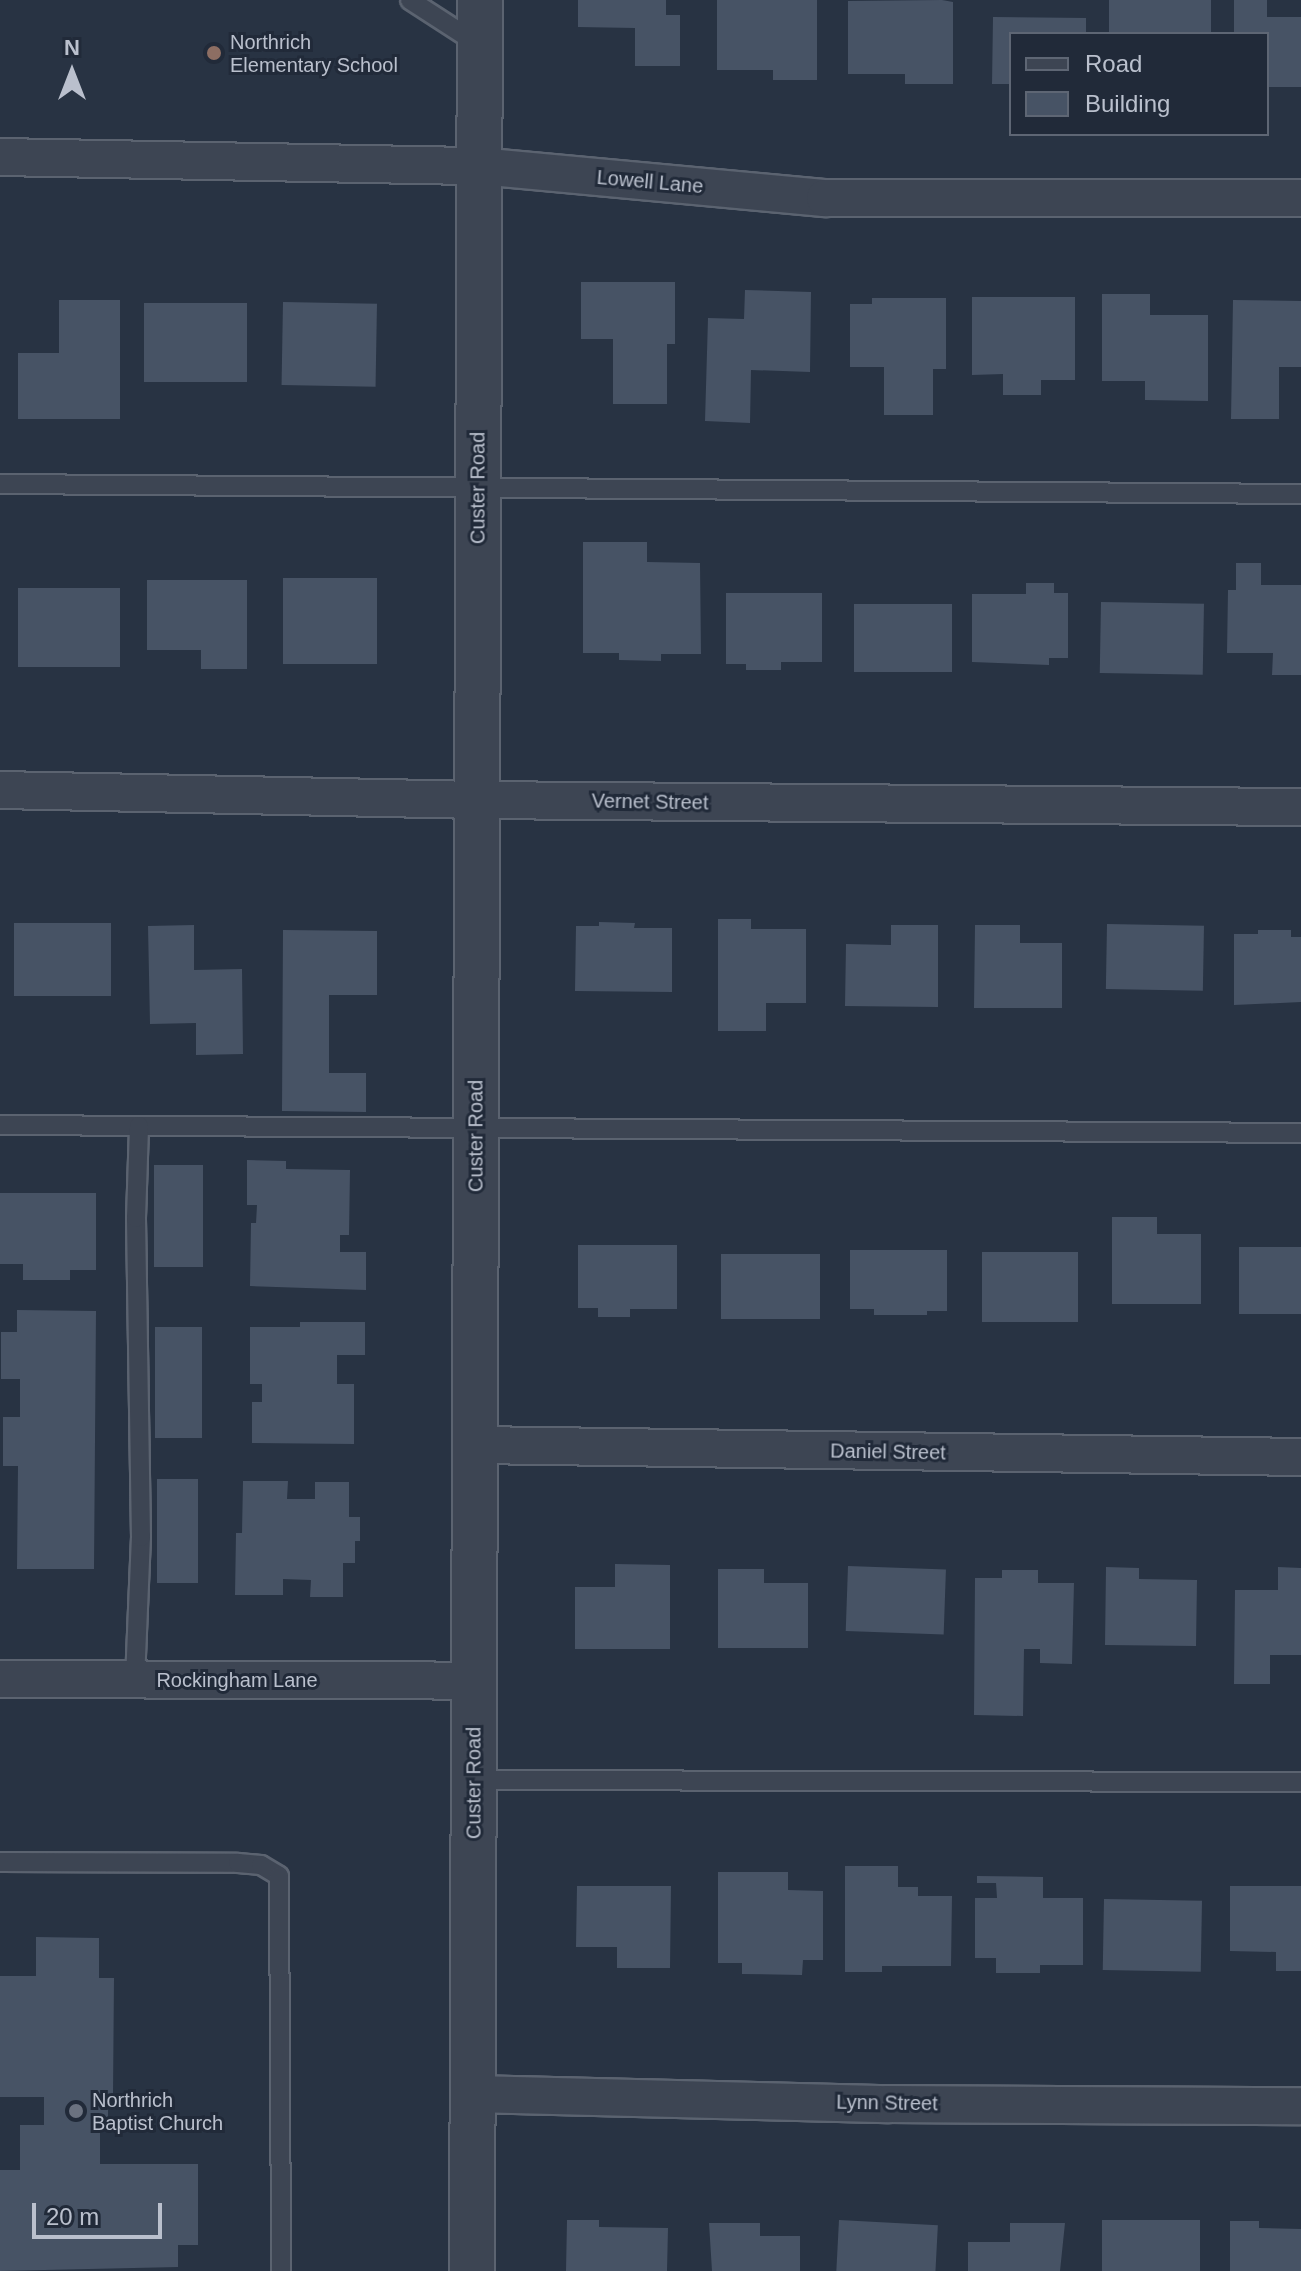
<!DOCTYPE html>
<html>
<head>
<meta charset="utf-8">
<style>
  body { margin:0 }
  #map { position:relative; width:1301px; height:2271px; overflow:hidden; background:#283343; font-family:Arial,sans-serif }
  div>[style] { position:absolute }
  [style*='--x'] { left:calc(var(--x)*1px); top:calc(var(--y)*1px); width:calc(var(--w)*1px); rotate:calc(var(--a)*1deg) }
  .building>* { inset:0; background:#475365; transform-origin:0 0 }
  .roads { filter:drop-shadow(2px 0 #5b6370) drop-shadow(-2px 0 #5b6370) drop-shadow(0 2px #5b6370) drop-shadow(0 -2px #5b6370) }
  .service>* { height:18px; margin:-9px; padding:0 9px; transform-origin:9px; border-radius:9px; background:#3d4553 }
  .minor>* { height:36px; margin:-18px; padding:0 18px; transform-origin:18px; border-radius:18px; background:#3d4553 }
  .tertiary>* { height:44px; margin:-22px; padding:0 22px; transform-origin:22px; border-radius:22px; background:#3d4553 }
  .dots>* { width:22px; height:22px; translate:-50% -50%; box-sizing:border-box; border:4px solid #212a39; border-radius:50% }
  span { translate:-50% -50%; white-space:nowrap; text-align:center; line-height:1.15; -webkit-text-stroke:6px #212a39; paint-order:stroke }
  .poi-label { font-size:20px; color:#bac0cd }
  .left { translate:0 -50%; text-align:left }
  .street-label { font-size:20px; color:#bac0cd }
  .legend { position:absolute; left:1009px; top:32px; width:260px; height:104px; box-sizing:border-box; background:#212a39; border:2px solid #5e6674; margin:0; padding:10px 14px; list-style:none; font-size:24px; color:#bac0cd }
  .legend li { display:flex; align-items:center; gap:16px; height:40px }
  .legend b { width:40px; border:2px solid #5e6674 }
  .north { position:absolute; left:32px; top:32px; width:80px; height:80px; -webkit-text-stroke:6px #212a39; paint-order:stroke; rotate:0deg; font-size:22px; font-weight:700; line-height:32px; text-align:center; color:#bac0cd }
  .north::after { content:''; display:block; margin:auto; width:28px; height:36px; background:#bac0cd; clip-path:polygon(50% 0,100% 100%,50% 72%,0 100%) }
  .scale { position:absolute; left:32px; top:2203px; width:130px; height:36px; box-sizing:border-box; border:4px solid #bac0cd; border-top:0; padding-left:10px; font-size:24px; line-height:28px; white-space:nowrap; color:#bac0cd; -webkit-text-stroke:6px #212a39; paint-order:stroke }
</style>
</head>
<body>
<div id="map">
  <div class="building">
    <i style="clip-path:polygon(578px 0,666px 0,666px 15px,680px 15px,680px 66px,635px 66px,635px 28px,578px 27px)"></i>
    <i style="clip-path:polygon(717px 0,817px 0,817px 80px,773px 80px,773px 70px,717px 70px)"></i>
    <i style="clip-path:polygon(942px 0,953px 2px,953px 84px,905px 84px,905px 74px,848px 74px,848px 1px)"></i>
    <i style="left:1109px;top:0;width:102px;height:34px"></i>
    <i style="clip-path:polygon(1234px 0,1267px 0,1267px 17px,1301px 17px,1301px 87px,1267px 87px,1267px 34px,1234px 34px)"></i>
    <i style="clip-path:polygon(993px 17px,1086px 18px,1086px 34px,1011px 34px,1011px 84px,992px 84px)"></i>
    <i style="clip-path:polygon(581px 282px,675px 282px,675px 344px,667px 344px,667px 404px,613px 404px,613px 339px,581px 339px)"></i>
    <i style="clip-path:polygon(745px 290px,811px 292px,810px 372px,751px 370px,750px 423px,705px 421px,708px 318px,744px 319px)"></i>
    <i style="clip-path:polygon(1102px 294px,1150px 294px,1150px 315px,1208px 315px,1208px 401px,1145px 400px,1145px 381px,1102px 381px)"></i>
    <i style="clip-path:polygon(972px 297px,1075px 297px,1075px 380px,1041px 380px,1041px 395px,1003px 395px,1003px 374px,972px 375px)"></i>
    <i style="clip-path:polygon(872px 298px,946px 298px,946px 369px,933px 369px,933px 415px,884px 415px,884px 367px,850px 367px,850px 304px,872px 304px)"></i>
    <i style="clip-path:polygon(59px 300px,120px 300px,120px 419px,18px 419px,18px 353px,59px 353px)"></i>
    <i style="clip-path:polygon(1233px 300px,1301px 301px,1301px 367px,1279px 367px,1279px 419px,1231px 419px)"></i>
    <i style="left:283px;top:302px;width:94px;height:83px;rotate:1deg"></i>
    <i style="left:144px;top:303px;width:103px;height:79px"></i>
    <i style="clip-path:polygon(583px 542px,647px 542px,647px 562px,700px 563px,701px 654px,661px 654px,661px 661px,619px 660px,619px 653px,583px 653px)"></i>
    <i style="clip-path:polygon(1236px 563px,1261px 563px,1261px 585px,1301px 585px,1301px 675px,1272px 675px,1273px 653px,1227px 653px,1228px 590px,1236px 590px)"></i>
    <i style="left:283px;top:578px;width:94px;height:86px"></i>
    <i style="clip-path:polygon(147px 580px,247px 580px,247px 669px,201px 669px,201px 650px,147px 650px)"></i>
    <i style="clip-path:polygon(1026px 583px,1054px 583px,1054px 593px,1068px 593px,1068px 658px,1049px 658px,1049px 665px,972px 662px,972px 594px,1026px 594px)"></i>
    <i style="left:18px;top:588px;width:102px;height:79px"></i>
    <i style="clip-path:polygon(726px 593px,822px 593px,822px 662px,781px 662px,781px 670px,746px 670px,746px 664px,726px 664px)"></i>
    <i style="left:1101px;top:602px;width:103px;height:71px;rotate:1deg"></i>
    <i style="left:854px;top:604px;width:98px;height:68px"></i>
    <i style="clip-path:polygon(718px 919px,751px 919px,751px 929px,806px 929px,806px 1003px,766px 1003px,766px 1031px,718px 1031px)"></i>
    <i style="clip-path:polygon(599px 922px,635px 923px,634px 928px,672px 928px,672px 992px,575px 991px,576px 926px,599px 926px)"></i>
    <i style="left:14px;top:923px;width:97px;height:73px"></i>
    <i style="left:1107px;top:924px;width:97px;height:65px;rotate:1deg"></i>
    <i style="clip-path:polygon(194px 925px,194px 970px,242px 969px,243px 1054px,196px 1055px,196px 1023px,150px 1024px,148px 926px)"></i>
    <i style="clip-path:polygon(891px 925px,938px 925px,938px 1007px,845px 1006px,846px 944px,891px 945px)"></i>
    <i style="clip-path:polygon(975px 925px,1020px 925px,1020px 943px,1062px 943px,1062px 1008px,974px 1008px)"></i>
    <i style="clip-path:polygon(283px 930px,377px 931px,377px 995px,329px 995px,329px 1073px,366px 1073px,366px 1112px,282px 1111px)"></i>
    <i style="clip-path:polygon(1258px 930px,1291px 930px,1291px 937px,1301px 937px,1301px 1002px,1234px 1005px,1234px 934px,1258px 934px)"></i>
    <i style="clip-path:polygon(247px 1160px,286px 1161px,286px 1169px,350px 1170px,349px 1235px,340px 1235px,340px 1252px,366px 1252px,366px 1290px,250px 1286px,251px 1223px,256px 1223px,257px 1205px,247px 1205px)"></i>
    <i style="left:154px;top:1165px;width:49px;height:102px"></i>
    <i style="clip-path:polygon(0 1193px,96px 1193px,96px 1270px,70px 1270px,70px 1280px,23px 1280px,23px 1264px,0 1264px)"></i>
    <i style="clip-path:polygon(1112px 1217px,1157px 1217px,1157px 1234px,1201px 1234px,1201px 1304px,1112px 1304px)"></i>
    <i style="clip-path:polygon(578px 1245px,677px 1245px,677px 1309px,630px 1309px,630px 1317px,598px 1317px,598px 1308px,578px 1308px)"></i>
    <i style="left:1239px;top:1247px;width:62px;height:67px"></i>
    <i style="clip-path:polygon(850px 1250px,947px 1250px,947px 1311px,927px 1311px,927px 1315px,874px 1315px,874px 1309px,850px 1309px)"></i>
    <i style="left:982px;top:1252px;width:96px;height:70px"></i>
    <i style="left:721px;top:1254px;width:99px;height:65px"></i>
    <i style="clip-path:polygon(17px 1310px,96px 1311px,94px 1569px,17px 1569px,18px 1466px,3px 1466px,3px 1417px,20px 1417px,20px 1379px,1px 1379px,1px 1332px,17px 1332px)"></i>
    <i style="clip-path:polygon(300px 1322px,365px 1322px,365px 1355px,337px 1355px,337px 1384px,354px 1384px,354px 1444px,252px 1443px,252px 1402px,262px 1402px,262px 1384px,250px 1384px,250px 1327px,300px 1327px)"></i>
    <i style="left:155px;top:1327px;width:47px;height:111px"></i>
    <i style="left:157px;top:1479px;width:41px;height:104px"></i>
    <i style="clip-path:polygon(243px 1481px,288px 1481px,287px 1499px,315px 1499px,315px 1482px,349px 1482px,349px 1517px,360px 1517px,360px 1541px,355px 1541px,355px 1563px,343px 1563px,343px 1597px,310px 1597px,311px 1580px,283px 1579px,283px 1595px,235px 1595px,236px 1533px,242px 1533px)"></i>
    <i style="clip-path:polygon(615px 1564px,670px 1565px,670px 1649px,575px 1649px,575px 1587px,615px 1587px)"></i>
    <i style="left:848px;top:1566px;width:98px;height:65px;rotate:2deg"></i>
    <i style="clip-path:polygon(1106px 1567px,1139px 1568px,1139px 1579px,1197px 1580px,1196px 1646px,1105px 1645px)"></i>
    <i style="clip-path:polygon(1278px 1567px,1301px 1568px,1301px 1655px,1270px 1655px,1270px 1684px,1234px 1684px,1235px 1590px,1278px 1590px)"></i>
    <i style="clip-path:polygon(718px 1569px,764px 1569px,764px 1583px,808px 1583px,808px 1648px,718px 1648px)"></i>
    <i style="clip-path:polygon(1002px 1570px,1038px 1570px,1038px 1583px,1074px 1583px,1072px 1664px,1040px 1663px,1040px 1649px,1024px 1649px,1023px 1716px,974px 1715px,975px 1578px,1002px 1578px)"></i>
    <i style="clip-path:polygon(845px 1866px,898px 1866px,898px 1887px,918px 1887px,918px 1896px,952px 1896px,951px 1966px,882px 1966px,882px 1972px,845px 1972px)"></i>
    <i style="clip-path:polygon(718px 1872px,788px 1872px,788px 1890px,823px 1891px,823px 1960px,803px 1960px,802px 1975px,742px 1974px,742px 1963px,718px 1963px)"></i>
    <i style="clip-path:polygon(977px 1876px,1043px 1877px,1043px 1898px,1083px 1898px,1083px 1965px,1040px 1965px,1040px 1973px,996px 1973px,996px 1958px,975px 1958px,975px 1898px,997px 1898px,996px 1883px,977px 1883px)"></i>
    <i style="clip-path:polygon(577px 1886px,671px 1886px,670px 1968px,617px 1968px,617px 1947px,576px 1947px)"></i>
    <i style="clip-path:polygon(1230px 1886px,1301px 1886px,1301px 1971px,1276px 1971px,1276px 1952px,1230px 1951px)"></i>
    <i style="left:1104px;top:1899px;width:98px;height:71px;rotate:1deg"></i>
    <i style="clip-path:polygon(36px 1937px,99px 1938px,99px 1978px,114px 1978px,113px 2096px,108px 2096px,108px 2125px,100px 2125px,100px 2164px,198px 2164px,198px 2245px,178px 2245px,178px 2267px,0 2271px,0 2170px,20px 2170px,20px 2125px,44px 2125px,44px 2097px,0 2097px,0 1976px,36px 1976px)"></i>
    <i style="clip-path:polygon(567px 2220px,599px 2220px,599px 2227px,668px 2228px,667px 2271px,566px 2271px)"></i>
    <i style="left:839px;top:2220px;width:99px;height:51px;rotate:3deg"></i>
    <i style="left:1102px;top:2220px;width:98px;height:51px"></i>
    <i style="clip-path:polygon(1230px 2221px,1259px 2221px,1259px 2228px,1301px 2229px,1301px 2271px,1230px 2271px)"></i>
    <i style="clip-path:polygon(709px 2223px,760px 2223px,760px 2236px,800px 2236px,800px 2271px,712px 2271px)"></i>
    <i style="clip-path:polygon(1010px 2223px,1065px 2223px,1060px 2271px,968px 2271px,968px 2242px,1010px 2242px)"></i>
  </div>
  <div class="roads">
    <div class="service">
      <i style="--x:410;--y:0;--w:81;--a:32.9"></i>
      <i style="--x:0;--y:484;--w:1301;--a:0.44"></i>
      <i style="--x:0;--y:1125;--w:1301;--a:0.35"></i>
      <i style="--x:135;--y:1680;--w:143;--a:-87.6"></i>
      <i style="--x:141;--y:1537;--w:319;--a:-90.9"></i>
      <i style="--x:136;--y:1218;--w:92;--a:-88.1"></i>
      <i style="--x:474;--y:1780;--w:827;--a:0.14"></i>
      <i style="--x:0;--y:1862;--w:238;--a:0.2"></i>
      <i style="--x:238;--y:1863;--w:23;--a:5"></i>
      <i style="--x:261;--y:1865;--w:21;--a:31"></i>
      <i style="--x:279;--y:1876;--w:395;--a:89.7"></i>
    </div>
    <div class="minor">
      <i style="--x:0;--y:157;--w:479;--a:1.1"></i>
      <i style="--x:479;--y:166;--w:347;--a:5.3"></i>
      <i style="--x:825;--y:198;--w:476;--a:0"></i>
      <i style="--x:0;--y:790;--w:477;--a:1.2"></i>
      <i style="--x:477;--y:800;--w:824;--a:0.49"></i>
      <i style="--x:475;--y:1445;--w:826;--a:0.83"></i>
      <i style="--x:0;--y:1679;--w:474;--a:0.2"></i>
      <i style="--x:473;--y:2094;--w:416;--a:1.4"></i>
      <i style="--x:889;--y:2104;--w:412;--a:0.3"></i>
    </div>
    <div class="tertiary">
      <i style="--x:472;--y:2271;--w:2271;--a:-89.8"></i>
    </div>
  </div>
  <div class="dots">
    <i style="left:214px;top:53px;background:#8d6e63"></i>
    <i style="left:76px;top:2111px;background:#6b7280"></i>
  </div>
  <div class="poi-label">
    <span class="left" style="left:230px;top:54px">Northrich<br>Elementary School</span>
    <span class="left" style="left:92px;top:2112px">Northrich<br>Baptist Church</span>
  </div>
  <div class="street-label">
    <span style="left:650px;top:182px;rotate:5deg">Lowell Lane</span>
    <span style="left:478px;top:488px;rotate:-90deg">Custer Road</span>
    <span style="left:650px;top:802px;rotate:1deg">Vernet Street</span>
    <span style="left:476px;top:1136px;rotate:-90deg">Custer Road</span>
    <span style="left:888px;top:1452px;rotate:1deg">Daniel Street</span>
    <span style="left:237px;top:1680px">Rockingham Lane</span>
    <span style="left:474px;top:1783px;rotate:-90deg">Custer Road</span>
    <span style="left:887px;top:2103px;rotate:1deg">Lynn Street</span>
  </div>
  <ul class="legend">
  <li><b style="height:10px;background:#3d4553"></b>Road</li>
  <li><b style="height:22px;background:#475365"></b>Building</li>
  </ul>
  <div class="north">N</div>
  <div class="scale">20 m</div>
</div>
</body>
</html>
